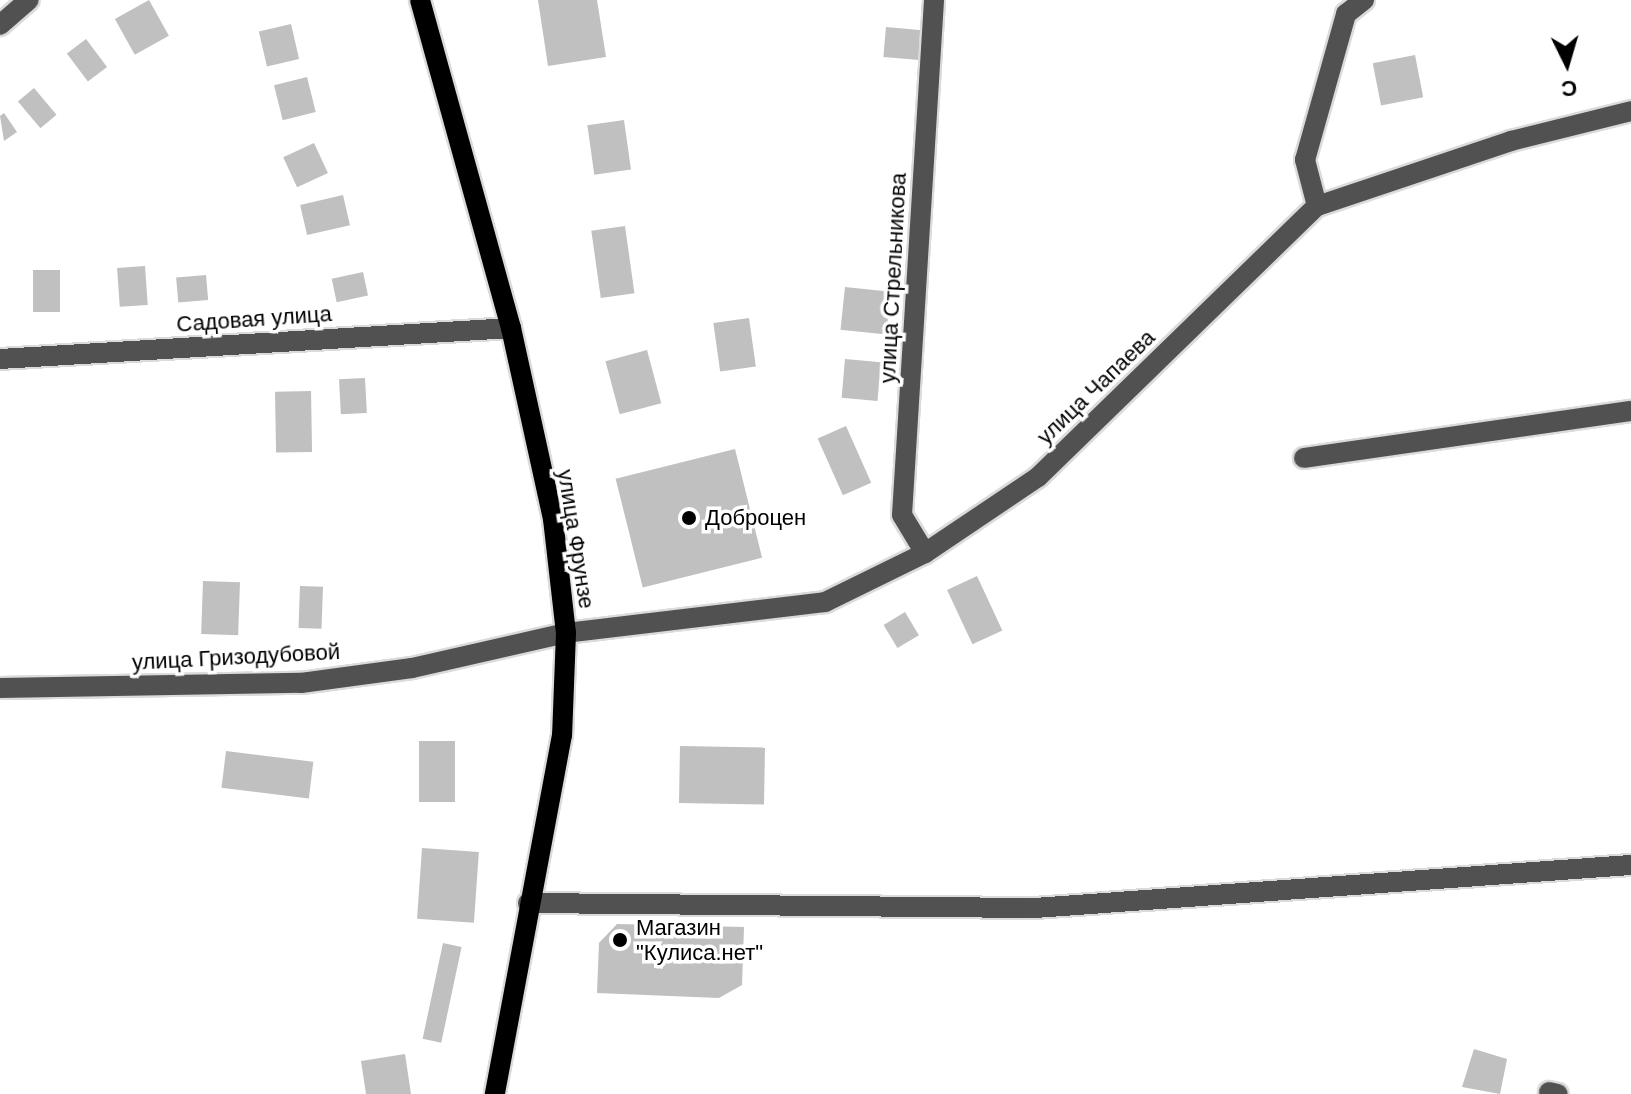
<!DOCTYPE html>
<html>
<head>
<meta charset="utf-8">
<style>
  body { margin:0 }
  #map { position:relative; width:1631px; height:1094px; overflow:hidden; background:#fff; font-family:Helvetica,sans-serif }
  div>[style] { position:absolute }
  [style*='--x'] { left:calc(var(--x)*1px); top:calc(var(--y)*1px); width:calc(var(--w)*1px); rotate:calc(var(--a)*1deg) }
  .building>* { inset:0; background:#c0c0c0; transform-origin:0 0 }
  .roads { filter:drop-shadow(2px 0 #dbdbdb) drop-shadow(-2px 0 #dbdbdb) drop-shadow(0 2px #dbdbdb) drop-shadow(0 -2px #dbdbdb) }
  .minor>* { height:20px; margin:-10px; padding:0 10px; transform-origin:10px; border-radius:10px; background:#515151 }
  .major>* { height:20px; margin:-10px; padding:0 10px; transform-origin:10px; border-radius:10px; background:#000 }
  .dots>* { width:22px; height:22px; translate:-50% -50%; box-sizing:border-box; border:4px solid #fff; border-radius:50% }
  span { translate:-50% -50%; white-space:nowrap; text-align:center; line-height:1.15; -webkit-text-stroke:7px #fff; paint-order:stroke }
  .street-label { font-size:22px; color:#000 }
  .poi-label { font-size:22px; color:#000 }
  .left { translate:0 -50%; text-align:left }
  .north { position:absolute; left:1527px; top:24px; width:80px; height:80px; -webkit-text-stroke:6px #fff; paint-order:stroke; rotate:175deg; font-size:22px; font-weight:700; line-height:32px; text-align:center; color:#000 }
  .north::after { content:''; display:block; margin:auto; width:28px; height:36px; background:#000; clip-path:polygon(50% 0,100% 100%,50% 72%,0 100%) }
</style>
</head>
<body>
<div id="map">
  <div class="building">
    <i style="left:149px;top:0;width:41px;height:39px;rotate:61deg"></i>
    <i style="clip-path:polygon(538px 0,597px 0,606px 57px,548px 66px)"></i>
    <i style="left:291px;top:24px;width:36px;height:33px;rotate:77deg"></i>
    <i style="left:886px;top:27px;width:36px;height:30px;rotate:5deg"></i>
    <i style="left:86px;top:39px;width:35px;height:24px;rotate:53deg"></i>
    <i style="left:1415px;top:55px;width:43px;height:43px;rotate:79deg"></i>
    <i style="left:307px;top:77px;width:36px;height:34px;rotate:76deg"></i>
    <i style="left:34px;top:88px;width:35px;height:21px;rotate:50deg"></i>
    <i style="clip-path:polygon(4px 113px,17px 132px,4px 141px,0 116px)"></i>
    <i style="left:624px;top:120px;width:50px;height:37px;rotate:82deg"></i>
    <i style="left:314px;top:143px;width:33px;height:34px;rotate:65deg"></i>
    <i style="left:343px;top:195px;width:31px;height:44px;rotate:77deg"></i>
    <i style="left:625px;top:226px;width:68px;height:34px;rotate:82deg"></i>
    <i style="left:145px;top:266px;width:39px;height:28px;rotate:86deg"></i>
    <i style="left:33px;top:270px;width:27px;height:42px"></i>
    <i style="left:363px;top:272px;width:24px;height:32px;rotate:78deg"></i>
    <i style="left:206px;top:275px;width:25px;height:30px;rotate:85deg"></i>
    <i style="left:845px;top:287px;width:46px;height:43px;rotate:6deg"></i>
    <i style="left:749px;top:318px;width:49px;height:36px;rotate:82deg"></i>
    <i style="left:647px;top:350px;width:55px;height:43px;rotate:75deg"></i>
    <i style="left:845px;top:359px;width:36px;height:39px;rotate:5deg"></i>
    <i style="left:365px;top:378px;width:35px;height:26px;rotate:87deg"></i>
    <i style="left:311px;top:391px;width:61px;height:36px;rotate:89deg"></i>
    <i style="left:846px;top:426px;width:62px;height:31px;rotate:66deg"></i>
    <i style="left:735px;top:449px;width:112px;height:123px;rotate:76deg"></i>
    <i style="left:977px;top:576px;width:60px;height:33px;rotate:65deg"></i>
    <i style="left:203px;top:581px;width:37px;height:53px;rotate:2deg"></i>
    <i style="left:300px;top:586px;width:23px;height:42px;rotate:2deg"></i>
    <i style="left:905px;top:612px;width:27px;height:25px;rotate:59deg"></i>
    <i style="left:419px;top:741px;width:36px;height:61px"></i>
    <i style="left:680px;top:746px;width:85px;height:57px;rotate:1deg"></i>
    <i style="left:226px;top:751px;width:88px;height:37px;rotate:7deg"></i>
    <i style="left:422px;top:848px;width:57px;height:71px;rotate:4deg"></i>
    <i style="clip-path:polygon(617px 924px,744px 927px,742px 985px,719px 998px,597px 993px,599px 943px)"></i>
    <i style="left:443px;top:943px;width:19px;height:98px;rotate:12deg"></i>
    <i style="clip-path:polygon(1474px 1049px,1507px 1059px,1500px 1094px,1462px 1087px)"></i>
    <i style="clip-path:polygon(405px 1054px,411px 1094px,366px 1094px,361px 1061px)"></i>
  </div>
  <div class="roads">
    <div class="minor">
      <i style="--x:0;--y:25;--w:38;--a:-41"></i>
      <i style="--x:1317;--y:206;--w:48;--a:-104.6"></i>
      <i style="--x:1305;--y:160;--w:152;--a:-74.3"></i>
      <i style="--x:1346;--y:14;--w:23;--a:-38"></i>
      <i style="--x:0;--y:359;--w:512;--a:-3.47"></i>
      <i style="--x:1304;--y:458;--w:330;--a:-8.2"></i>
      <i style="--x:925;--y:553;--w:44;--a:-121.2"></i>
      <i style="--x:902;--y:515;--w:516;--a:-86.44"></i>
      <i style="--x:0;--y:688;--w:301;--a:-1"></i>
      <i style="--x:301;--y:683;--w:112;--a:-7.7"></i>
      <i style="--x:412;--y:668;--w:158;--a:-12.8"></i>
      <i style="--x:566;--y:633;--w:261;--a:-6.8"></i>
      <i style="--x:825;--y:602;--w:111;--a:-26.1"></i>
      <i style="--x:925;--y:553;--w:136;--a:-33.9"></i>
      <i style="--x:1038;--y:477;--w:389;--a:-44.2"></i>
      <i style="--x:1317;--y:206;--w:205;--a:-18.5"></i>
      <i style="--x:1511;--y:141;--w:124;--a:-14"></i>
      <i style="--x:528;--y:903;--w:507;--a:0.57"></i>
      <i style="--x:1035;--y:908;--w:598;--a:-4.13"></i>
      <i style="--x:1549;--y:1092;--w:9;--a:13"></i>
    </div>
    <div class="major">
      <i style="--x:420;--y:0;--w:340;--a:74.5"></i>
      <i style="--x:511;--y:328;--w:196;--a:77.6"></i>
      <i style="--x:553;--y:519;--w:115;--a:83.5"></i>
      <i style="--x:566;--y:633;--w:102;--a:92.2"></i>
      <i style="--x:562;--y:735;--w:365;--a:100.6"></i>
    </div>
  </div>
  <div class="dots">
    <i style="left:689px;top:518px;background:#000"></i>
    <i style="left:620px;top:940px;background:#000"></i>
  </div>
  <div class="street-label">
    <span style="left:893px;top:278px;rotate:-87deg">улица Стрельникова</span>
    <span style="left:254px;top:319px;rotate:-4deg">Садовая улица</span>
    <span style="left:1096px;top:387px;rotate:-44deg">улица Чапаева</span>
    <span style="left:576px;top:539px;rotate:81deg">улица Фрунзе</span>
    <span style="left:236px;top:657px;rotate:-3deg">улица Гризодубовой</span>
  </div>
  <div class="poi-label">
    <span class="left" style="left:705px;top:518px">Доброцен</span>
    <span class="left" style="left:636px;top:940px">Магазин<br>"Кулиса.нет"</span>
  </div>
  <div class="north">С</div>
</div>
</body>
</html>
